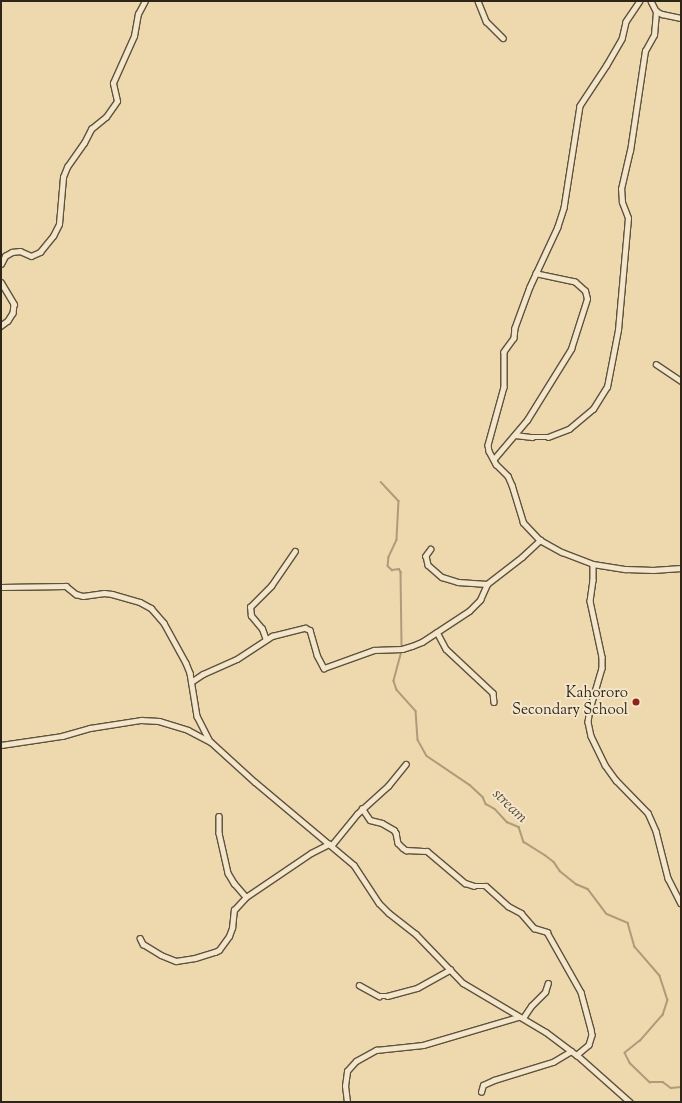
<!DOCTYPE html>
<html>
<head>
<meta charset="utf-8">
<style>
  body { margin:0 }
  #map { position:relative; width:682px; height:1103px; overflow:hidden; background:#eed8ad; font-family:"Sorts Mill Goudy",serif }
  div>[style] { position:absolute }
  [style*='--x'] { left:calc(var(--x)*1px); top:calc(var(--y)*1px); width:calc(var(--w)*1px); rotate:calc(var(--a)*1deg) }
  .stream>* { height:1.5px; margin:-0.75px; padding:0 0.75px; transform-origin:0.75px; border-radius:0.75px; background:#ad9b7b }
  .roads { filter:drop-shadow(1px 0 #5e523e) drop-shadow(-1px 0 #5e523e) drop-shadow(0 1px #5e523e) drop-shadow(0 -1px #5e523e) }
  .street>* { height:4.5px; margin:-2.25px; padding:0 2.25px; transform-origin:2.25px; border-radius:2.25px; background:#f4e6ca }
  .dots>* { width:11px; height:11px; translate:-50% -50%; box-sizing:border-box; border:2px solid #f4e6ca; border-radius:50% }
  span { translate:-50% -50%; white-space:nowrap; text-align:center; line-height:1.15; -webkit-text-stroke:4px #f4e6ca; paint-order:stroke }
  .poi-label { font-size:15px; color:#2e2519 }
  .right { translate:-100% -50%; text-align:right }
  .water-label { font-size:16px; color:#5a4e3b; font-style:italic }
  .frame { position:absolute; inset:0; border:2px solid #2e2519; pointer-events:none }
</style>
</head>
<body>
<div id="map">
  <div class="stream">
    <i style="--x:381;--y:482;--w:26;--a:47"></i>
    <i style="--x:399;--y:501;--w:39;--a:93"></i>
    <i style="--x:397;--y:540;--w:19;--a:115"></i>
    <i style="--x:389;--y:557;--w:9;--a:96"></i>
    <i style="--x:388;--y:566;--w:6;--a:45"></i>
    <i style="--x:392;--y:570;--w:7;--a:-8"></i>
    <i style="--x:399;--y:569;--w:4;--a:56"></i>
    <i style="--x:401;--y:572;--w:75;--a:89.2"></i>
    <i style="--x:402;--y:651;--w:31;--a:105"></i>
    <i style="--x:394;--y:681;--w:9;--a:72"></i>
    <i style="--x:397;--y:690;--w:28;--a:48"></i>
    <i style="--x:416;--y:711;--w:29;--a:86"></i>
    <i style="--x:418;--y:740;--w:18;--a:61"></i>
    <i style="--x:427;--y:756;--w:52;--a:34"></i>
    <i style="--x:470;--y:785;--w:18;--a:43"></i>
    <i style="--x:483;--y:797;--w:8;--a:67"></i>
    <i style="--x:486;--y:804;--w:10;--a:29"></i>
    <i style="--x:495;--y:809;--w:18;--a:47"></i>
    <i style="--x:507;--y:822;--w:13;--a:23"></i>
    <i style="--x:519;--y:827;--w:16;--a:72"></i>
    <i style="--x:524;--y:842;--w:25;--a:32"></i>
    <i style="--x:545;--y:855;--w:11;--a:38"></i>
    <i style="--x:554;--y:862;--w:11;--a:56"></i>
    <i style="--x:560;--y:871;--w:21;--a:39"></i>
    <i style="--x:576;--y:884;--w:13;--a:23"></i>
    <i style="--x:588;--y:889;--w:31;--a:53"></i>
    <i style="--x:607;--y:914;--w:23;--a:23"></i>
    <i style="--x:628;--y:923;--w:25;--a:74"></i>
    <i style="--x:635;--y:947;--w:38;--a:49"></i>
    <i style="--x:660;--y:976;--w:25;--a:72"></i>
    <i style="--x:668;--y:1000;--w:16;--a:108"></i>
    <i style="--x:663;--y:1015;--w:35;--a:131"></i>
    <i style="--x:640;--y:1041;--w:19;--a:141"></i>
    <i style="--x:625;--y:1053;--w:11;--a:63"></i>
    <i style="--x:630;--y:1063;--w:28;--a:44"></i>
    <i style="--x:650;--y:1082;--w:13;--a:0"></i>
    <i style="--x:663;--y:1082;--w:10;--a:37"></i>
    <i style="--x:671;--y:1088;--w:10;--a:-6"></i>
  </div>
  <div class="roads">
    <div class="street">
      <i style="--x:478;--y:1;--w:22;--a:68"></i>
      <i style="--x:486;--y:21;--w:24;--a:45"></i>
      <i style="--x:640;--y:1;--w:25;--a:124"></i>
      <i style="--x:626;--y:22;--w:17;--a:103"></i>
      <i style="--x:622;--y:39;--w:30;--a:120"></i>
      <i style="--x:607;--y:65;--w:49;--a:123.4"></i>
      <i style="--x:580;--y:106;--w:103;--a:98.9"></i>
      <i style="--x:564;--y:208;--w:20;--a:108"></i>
      <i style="--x:558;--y:227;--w:66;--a:115"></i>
      <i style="--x:530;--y:287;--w:44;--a:110.1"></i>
      <i style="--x:515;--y:328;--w:10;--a:96"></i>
      <i style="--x:514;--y:338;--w:17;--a:126"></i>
      <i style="--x:504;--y:352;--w:35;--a:90"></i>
      <i style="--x:504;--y:387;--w:60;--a:105.4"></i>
      <i style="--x:488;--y:445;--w:6;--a:81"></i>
      <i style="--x:489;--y:451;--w:15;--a:62"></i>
      <i style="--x:496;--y:464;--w:17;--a:45"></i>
      <i style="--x:508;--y:476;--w:10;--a:66"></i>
      <i style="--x:512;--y:485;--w:39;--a:73"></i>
      <i style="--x:523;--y:522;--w:25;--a:47"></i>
      <i style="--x:540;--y:540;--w:25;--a:29"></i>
      <i style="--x:562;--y:552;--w:33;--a:21"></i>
      <i style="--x:593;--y:564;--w:33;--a:9"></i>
      <i style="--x:626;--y:569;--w:27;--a:2"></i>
      <i style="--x:653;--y:570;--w:28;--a:-4"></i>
      <i style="--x:651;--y:1;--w:11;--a:63"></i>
      <i style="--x:656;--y:11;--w:7;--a:27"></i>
      <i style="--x:662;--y:14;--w:19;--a:12"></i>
      <i style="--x:1;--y:264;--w:9;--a:-63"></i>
      <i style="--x:5;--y:256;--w:8;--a:-30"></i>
      <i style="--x:12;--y:252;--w:8;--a:-7"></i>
      <i style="--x:20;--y:251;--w:12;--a:24"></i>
      <i style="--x:31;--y:256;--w:10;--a:-24"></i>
      <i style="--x:40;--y:252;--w:21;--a:-51"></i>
      <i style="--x:53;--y:236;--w:13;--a:-63"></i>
      <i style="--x:59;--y:224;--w:47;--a:-85.1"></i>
      <i style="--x:63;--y:177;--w:11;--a:-68"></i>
      <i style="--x:67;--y:167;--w:29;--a:-55"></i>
      <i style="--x:84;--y:143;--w:16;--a:-63"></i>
      <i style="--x:91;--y:129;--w:19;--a:-39"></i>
      <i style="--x:106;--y:117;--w:19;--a:-55"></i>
      <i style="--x:117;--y:101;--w:18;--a:-103"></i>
      <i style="--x:113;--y:83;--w:51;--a:-65.9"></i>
      <i style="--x:134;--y:36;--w:22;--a:-80"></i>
      <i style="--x:138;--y:14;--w:15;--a:-62"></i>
      <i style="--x:1;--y:282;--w:26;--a:59"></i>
      <i style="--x:14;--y:304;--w:9;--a:96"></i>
      <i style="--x:13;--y:313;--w:9;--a:122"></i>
      <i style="--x:8;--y:321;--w:9;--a:144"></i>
      <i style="--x:656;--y:364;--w:30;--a:34"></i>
      <i style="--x:515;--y:435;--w:17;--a:7"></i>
      <i style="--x:532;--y:437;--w:16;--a:0"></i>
      <i style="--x:548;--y:437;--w:22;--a:-21"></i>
      <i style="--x:569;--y:429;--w:31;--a:-40"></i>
      <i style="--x:593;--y:409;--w:26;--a:-58"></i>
      <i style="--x:607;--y:387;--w:58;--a:-79.1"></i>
      <i style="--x:618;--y:330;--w:112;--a:-84.9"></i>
      <i style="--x:628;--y:218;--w:17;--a:-111"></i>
      <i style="--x:622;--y:202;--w:13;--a:-94"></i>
      <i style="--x:621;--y:189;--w:39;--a:-77"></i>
      <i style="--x:630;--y:151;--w:101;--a:-81.5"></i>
      <i style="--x:645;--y:51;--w:18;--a:-61"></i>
      <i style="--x:654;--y:35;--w:24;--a:-85"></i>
      <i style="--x:494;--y:459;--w:51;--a:-49.8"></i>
      <i style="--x:527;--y:420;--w:84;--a:-58.2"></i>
      <i style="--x:571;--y:349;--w:52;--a:-72.3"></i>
      <i style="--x:587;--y:299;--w:8;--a:-104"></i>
      <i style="--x:585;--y:291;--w:13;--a:-138"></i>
      <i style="--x:575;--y:282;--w:40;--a:-168"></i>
      <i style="--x:431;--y:549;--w:9;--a:126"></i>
      <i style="--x:426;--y:556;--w:9;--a:77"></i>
      <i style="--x:428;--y:565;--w:18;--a:41"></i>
      <i style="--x:442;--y:577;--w:17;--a:17"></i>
      <i style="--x:458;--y:582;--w:29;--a:4"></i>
      <i style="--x:593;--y:564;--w:16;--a:90"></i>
      <i style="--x:593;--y:580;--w:21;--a:98"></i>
      <i style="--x:590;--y:601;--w:57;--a:77.9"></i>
      <i style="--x:602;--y:657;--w:11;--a:90"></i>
      <i style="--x:602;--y:668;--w:43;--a:106.3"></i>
      <i style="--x:590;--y:709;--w:13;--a:99"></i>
      <i style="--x:588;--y:722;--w:14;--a:78"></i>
      <i style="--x:591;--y:736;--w:32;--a:64"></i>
      <i style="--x:605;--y:765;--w:19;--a:54"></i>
      <i style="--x:616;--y:780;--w:46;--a:45.9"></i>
      <i style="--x:648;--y:813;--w:20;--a:66"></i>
      <i style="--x:656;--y:831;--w:49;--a:75.7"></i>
      <i style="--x:668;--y:878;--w:28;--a:63"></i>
      <i style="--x:1;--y:587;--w:65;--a:-0.9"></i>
      <i style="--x:66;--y:586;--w:13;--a:39"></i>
      <i style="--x:76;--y:594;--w:7;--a:16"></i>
      <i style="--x:83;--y:596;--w:21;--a:-8"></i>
      <i style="--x:104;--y:593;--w:8;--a:7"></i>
      <i style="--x:112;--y:594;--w:29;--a:16"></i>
      <i style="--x:140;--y:602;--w:13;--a:29"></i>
      <i style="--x:151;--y:608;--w:20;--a:49"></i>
      <i style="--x:164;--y:623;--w:46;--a:61.2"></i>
      <i style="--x:186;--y:663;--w:11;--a:68"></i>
      <i style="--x:190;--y:673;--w:44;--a:80.8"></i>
      <i style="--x:197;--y:716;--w:28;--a:63"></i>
      <i style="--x:437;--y:632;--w:19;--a:62"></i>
      <i style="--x:446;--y:649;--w:64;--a:43.1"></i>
      <i style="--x:493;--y:693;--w:9;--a:84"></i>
      <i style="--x:266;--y:640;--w:12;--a:-110"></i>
      <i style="--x:262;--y:629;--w:17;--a:-130"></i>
      <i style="--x:251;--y:616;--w:9;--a:-96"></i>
      <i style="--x:250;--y:607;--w:30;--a:-45"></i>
      <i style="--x:271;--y:586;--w:42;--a:-55.6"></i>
      <i style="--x:191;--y:682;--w:14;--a:-34"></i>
      <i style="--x:203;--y:674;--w:37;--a:-24"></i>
      <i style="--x:237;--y:659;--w:42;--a:-33.3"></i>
      <i style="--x:272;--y:636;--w:34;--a:-14"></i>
      <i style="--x:305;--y:628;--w:5;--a:22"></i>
      <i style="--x:310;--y:630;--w:26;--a:74"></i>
      <i style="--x:317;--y:655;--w:15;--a:62"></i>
      <i style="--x:324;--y:668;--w:53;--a:-19.8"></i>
      <i style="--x:374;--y:650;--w:28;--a:-2"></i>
      <i style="--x:402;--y:649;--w:10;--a:-17"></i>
      <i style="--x:412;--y:646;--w:11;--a:-22"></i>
      <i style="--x:422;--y:642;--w:56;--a:-33.4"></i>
      <i style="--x:469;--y:611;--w:16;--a:-45"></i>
      <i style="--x:480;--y:600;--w:17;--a:-66"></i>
      <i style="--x:487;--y:584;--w:44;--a:-37.6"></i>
      <i style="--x:522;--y:557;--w:25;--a:-43"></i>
      <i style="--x:1;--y:745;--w:62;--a:-8.4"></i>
      <i style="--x:62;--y:736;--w:29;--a:-16"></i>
      <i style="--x:90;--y:728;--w:52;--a:-8.9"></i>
      <i style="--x:141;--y:720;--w:18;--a:3"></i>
      <i style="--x:159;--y:721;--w:30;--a:17"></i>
      <i style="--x:188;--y:730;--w:26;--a:28"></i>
      <i style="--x:211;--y:742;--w:59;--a:42.3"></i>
      <i style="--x:255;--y:782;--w:129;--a:40"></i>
      <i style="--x:354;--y:865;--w:45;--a:56.7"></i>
      <i style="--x:379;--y:903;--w:14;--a:45"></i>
      <i style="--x:389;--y:913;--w:34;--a:38"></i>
      <i style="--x:416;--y:934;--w:68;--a:46.2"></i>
      <i style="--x:463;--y:983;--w:96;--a:30.6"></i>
      <i style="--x:546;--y:1032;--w:39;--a:37"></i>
      <i style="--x:577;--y:1055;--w:71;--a:41.6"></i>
      <i style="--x:362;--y:808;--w:14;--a:56"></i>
      <i style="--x:370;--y:820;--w:12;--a:14"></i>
      <i style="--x:382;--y:823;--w:14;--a:30"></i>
      <i style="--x:394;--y:830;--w:4;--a:56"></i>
      <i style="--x:396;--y:833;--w:10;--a:79"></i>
      <i style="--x:398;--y:843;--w:7;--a:45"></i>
      <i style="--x:403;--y:848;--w:4;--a:34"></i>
      <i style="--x:406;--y:850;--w:21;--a:3"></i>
      <i style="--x:427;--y:851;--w:50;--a:40.1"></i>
      <i style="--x:465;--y:883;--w:9;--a:18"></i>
      <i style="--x:474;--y:886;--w:12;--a:0"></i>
      <i style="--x:486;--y:886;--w:30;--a:42"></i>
      <i style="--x:508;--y:906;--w:15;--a:28"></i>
      <i style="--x:521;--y:913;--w:20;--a:49"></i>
      <i style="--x:534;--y:928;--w:14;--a:17"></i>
      <i style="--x:547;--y:932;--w:69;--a:60.5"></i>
      <i style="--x:581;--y:992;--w:38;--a:75"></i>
      <i style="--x:591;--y:1029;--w:6;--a:81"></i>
      <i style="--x:592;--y:1035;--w:10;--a:107"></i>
      <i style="--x:589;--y:1045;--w:16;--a:140"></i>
      <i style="--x:219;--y:816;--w:17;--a:90"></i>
      <i style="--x:219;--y:833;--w:41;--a:77.3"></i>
      <i style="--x:228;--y:873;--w:12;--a:59"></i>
      <i style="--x:234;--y:883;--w:18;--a:49"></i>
      <i style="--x:331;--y:846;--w:41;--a:-50.9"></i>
      <i style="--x:357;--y:814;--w:42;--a:-42.1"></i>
      <i style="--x:388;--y:786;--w:28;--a:-51"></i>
      <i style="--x:140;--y:938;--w:7;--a:63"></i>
      <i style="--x:143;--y:944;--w:21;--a:31"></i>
      <i style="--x:161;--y:955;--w:16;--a:22"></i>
      <i style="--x:176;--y:961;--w:19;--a:-9"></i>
      <i style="--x:195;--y:958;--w:21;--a:-17"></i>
      <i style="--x:215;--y:952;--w:4;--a:-27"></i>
      <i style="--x:219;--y:950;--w:17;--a:-54"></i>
      <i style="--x:229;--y:936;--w:9;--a:-69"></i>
      <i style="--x:232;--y:928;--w:18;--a:-84"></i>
      <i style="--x:234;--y:910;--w:18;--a:-47"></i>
      <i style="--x:246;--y:897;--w:78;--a:-34.1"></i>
      <i style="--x:311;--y:853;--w:20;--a:-27"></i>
      <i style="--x:359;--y:985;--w:23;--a:29"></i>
      <i style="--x:379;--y:996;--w:8;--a:0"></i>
      <i style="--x:387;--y:996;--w:31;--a:-15"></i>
      <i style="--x:417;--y:988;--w:38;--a:-29"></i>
      <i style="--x:523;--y:1018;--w:14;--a:-56"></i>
      <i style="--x:531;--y:1006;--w:20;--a:-45"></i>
      <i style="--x:545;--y:992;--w:9;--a:-72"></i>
      <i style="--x:481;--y:1092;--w:7;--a:-74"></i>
      <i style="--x:483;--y:1085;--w:12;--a:-24"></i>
      <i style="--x:494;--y:1080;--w:62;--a:-17"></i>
      <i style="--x:553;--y:1062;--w:21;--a:-31"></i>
      <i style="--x:347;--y:1102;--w:16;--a:-97"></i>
      <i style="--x:345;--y:1086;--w:15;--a:-82"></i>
      <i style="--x:347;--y:1071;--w:13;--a:-48"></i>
      <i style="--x:356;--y:1061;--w:23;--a:-29"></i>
      <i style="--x:376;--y:1050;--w:47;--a:-6.1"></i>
      <i style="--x:423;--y:1045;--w:99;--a:-16.4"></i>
    </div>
  </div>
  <div class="dots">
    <i style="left:636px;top:702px;background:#8f2418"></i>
  </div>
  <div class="poi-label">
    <span class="right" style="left:628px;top:702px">Kahororo<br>Secondary School</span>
  </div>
  <div class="water-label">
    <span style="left:509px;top:807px;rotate:44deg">stream</span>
  </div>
  <div class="frame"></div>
</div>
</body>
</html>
